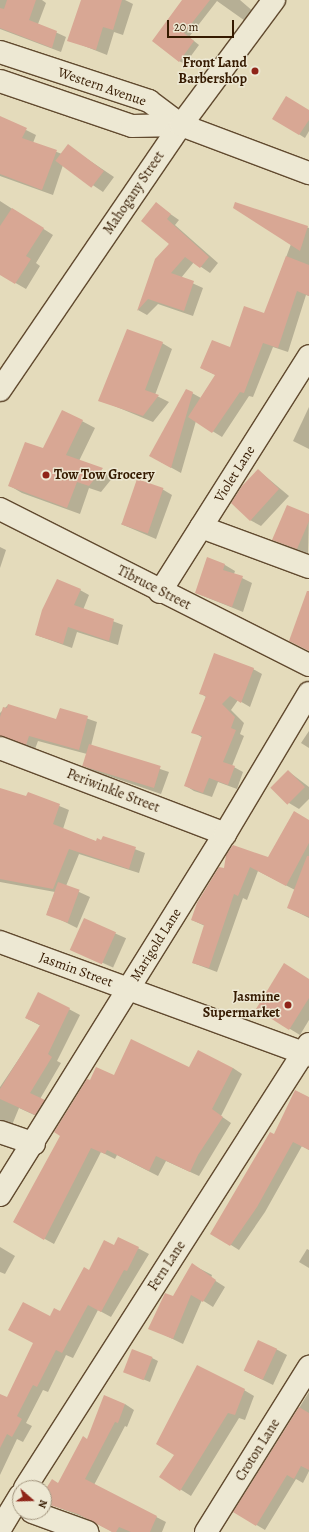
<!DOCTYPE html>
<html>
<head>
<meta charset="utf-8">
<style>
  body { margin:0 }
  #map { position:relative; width:309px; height:1532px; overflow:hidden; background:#e4dbbb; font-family:Alegreya,serif }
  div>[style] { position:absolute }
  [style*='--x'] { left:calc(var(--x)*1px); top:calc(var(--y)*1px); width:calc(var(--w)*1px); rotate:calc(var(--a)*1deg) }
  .shadow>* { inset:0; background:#0003; transform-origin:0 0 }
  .building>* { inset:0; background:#d8a794; transform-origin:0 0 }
  .roads { filter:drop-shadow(1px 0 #614a2f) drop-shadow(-1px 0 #614a2f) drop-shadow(0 1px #614a2f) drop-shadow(0 -1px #614a2f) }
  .minor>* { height:22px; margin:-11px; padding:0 11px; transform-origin:11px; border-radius:11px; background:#ede8d3 }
  .dots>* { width:11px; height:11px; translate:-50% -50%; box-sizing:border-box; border:2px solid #ede8d3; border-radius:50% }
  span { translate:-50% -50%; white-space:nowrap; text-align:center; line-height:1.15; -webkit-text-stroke:3px #ede8d3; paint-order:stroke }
  .poi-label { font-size:14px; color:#351a00; font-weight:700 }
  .right { translate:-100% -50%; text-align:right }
  .left { translate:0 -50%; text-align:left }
  .street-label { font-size:14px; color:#351a00 }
  .north { position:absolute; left:12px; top:1480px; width:40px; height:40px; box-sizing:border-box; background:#ede8d3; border:1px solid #a3967f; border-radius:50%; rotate:110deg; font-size:11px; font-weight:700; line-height:16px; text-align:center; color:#351a00 }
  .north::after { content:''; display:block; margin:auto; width:14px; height:18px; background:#8f2418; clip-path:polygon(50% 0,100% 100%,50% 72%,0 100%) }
  .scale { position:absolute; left:167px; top:20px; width:67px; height:18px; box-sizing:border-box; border:2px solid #351a00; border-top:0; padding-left:5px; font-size:12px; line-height:14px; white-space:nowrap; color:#351a00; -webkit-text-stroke:3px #ede8d3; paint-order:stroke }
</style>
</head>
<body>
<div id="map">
  <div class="shadow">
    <i style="clip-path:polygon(0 0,42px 0,46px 3px,38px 24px,66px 37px,61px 52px,0 29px)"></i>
    <i style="clip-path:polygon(82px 0,125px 0,133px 4px,123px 35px,114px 32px,107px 55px,69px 40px)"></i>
    <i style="clip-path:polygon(184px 0,240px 0,255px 13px,248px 23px,217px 1px,189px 37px,199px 45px,185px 64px,179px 61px)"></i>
    <i style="clip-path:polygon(309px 111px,309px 131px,305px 138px,273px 118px)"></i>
    <i style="clip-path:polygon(0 117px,36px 135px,33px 143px,62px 154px,68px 146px,114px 177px,103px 192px,63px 165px,53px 195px,0 176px)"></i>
    <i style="clip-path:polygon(0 201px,53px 235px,36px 263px,40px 266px,26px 289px,0 274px)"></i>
    <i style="clip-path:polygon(156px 204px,179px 220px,175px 225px,218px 263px,210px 273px,194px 262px,181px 278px,203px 288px,193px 316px,158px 304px,147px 315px,138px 310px,156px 260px,170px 243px)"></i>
    <i style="clip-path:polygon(236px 204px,309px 228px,309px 296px,306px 295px,288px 352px,273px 347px,253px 397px,249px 396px,222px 437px,196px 421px,181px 473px,161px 462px,192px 393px,201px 398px,216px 375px,201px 368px,231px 349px,265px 314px,291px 244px)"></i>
    <i style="clip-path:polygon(162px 343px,172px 349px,155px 395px,169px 402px,153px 422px,100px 400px)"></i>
    <i style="clip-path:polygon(309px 407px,309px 449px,293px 441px)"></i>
    <i style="clip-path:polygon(63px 411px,95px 428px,79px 461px,114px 476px,101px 492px,89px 488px,80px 514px,22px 493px,10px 486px,43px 449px)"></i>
    <i style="clip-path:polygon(258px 470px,289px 496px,261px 526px,250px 520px)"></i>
    <i style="clip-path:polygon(162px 489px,172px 495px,156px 539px,121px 524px)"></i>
    <i style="clip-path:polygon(309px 515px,308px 554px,273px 540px)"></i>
    <i style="clip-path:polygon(0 547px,6px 550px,0 568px)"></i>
    <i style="clip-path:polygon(207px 559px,225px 565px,235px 571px,234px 574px,252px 583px,243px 612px,196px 593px)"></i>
    <i style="clip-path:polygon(80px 590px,89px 595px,83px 610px,123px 625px,118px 645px,77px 632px,72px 648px,36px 635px)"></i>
    <i style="clip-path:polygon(253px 669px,262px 674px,250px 707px,238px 700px,231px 710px,244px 723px,240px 734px,244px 736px,232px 766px,243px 772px,237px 789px,218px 782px,212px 797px,194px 791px,186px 786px,203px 738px,193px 732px,206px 697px,200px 693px)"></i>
    <i style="clip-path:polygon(8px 705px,57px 720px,60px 709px,97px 722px,91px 746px,169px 772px,161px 794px,91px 770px,83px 765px,87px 754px,38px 741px,35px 749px,14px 741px,0 741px,0 713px)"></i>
    <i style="clip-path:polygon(309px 731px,309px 748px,301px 743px)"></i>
    <i style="clip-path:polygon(288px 771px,309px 787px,309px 799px,299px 809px,289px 803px)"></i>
    <i style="clip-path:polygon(0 790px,27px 798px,28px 793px,69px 810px,63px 829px,97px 842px,102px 841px,103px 837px,145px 853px,139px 873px,79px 854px,66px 886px,90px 897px,77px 928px,47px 913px,55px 892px,0 882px)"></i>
    <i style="clip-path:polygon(309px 821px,309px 918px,289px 908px,295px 890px,258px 871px,247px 900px,243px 898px,217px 972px,193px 963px,205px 926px,192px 920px,224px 870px,268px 858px)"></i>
    <i style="left:85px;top:920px;width:45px;height:32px;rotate:24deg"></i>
    <i style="clip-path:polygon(309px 979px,309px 1020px,300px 1035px,257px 1009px)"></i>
    <i style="clip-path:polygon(39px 993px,80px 1015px,57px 1061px,61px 1063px,40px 1099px,54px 1106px,45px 1120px,19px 1108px,12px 1125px,0 1120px,0 1087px,41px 1026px,26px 1018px)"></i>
    <i style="clip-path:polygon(233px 1068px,242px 1074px,221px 1116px,231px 1123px,199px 1176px,166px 1161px,158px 1176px,117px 1155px,115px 1159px,101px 1152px,54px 1244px,14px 1222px,91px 1081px,114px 1076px,190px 1069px)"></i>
    <i style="clip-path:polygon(309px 1098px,309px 1150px,302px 1146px,265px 1212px,239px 1250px,212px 1233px,274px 1136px)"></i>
    <i style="clip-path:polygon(119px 1238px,149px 1254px,111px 1317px,98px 1310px,73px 1358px,66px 1355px,48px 1392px,43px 1390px,26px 1423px,32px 1426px,23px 1442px,17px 1439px,0 1475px,0 1395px,7px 1399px,50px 1318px,60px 1312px,89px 1272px,115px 1246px)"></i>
    <i style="clip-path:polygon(0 1247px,15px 1256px,5px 1274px,0 1272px)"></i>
    <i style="clip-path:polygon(307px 1249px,309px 1250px,309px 1268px,299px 1262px)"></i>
    <i style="clip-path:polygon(193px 1265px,212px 1275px,211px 1278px,225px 1287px,213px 1307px,202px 1300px,183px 1344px,150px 1328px,174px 1298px)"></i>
    <i style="clip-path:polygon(276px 1349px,287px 1355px,273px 1385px,245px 1371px)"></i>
    <i style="clip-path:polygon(152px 1358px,158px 1361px,150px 1382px,130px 1374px)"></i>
    <i style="clip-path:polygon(244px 1390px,254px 1396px,245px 1420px,239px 1418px,191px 1496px,161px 1477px)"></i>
    <i style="clip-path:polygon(309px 1392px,309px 1471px,303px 1483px,296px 1479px,265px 1530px,235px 1512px)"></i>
    <i style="clip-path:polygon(125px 1404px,134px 1410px,127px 1427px,125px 1426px,94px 1485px,166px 1522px,162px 1532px,113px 1532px,88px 1519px,44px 1502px,44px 1493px,59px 1484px,88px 1440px)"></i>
  </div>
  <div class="building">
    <i style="clip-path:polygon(7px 0,36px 0,29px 20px,57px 31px,52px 48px,0 28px,0 8px,4px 9px)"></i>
    <i style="clip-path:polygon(81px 0,122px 0,113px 30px,103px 27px,96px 50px,67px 41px)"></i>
    <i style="clip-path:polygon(182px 0,210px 0,184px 33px,194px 41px,179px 62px,152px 41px)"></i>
    <i style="clip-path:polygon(286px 96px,309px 110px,309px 120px,299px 135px,272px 119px)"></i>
    <i style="clip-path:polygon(0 116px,27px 128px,22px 138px,57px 150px,42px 190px,0 174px)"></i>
    <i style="left:68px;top:144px;width:45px;height:21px;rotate:37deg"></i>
    <i style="clip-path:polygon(156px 202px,171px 214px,167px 219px,209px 257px,200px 268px,185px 257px,171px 273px,194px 281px,184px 311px,148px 299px,137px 311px,155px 259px,169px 244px,141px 221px)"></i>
    <i style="clip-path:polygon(235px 202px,308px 226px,300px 251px,233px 208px)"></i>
    <i style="clip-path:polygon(12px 208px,44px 228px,26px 256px,31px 259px,15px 284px,0 275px,0 226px)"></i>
    <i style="clip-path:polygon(286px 256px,309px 265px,309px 296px,297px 291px,278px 348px,263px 343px,244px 393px,240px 392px,212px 433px,188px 417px,215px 375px,200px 368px,212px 340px,230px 347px,244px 306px,264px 313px)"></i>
    <i style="clip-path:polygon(127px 329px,163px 342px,145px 390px,159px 395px,143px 416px,98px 401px)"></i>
    <i style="clip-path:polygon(186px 389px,193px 392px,171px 468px,149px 456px)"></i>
    <i style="clip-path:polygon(62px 410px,83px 420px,66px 455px,103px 468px,89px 486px,77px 482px,67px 508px,8px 486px,25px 442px,43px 448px)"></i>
    <i style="clip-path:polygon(258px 469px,279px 489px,250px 521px,231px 503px,242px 486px)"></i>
    <i style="left:137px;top:479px;width:28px;height:48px;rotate:19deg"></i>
    <i style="clip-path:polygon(287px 505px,309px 514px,309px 521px,297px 549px,272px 540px)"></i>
    <i style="clip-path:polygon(207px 557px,225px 564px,223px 570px,243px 576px,232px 607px,195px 593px)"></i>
    <i style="clip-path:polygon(57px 579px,81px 589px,74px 605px,114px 619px,109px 641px,68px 627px,63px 644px,35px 635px,42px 610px)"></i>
    <i style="clip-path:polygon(307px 591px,309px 591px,309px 651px,289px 641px)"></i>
    <i style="clip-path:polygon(214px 653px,254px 668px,241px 703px,230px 696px,222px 704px,235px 717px,231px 728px,236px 730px,223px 762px,235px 766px,228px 785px,209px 778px,203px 793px,184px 786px,202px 736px,191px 733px,206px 696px,199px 694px)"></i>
    <i style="clip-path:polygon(8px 704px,56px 719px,60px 708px,88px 716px,79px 750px,29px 736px,26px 745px,0 736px,0 717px,3px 707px,7px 708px)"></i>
    <i style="left:89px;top:744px;width:75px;height:23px;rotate:17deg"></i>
    <i style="left:288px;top:770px;width:24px;height:25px;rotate:45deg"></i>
    <i style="clip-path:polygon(0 788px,26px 796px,28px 792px,60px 804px,53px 824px,96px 841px,97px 838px,101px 840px,103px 836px,136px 847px,129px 869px,69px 849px,53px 889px,0 879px)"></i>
    <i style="clip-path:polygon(294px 811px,309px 820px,309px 843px,286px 886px,250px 867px,238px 896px,234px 894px,209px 968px,192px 963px,204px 925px,191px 920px,197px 903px,219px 867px,224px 868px,226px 855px,233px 845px,268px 857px)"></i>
    <i style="clip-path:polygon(307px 856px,309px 856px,309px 917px,287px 908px)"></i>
    <i style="left:58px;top:882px;width:23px;height:35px;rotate:20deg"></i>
    <i style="left:84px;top:918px;width:35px;height:35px;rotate:24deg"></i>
    <i style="clip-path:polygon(284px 963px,309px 979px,309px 998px,289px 1030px,256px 1009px)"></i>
    <i style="clip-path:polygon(38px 992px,70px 1008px,48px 1054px,52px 1057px,30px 1093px,45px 1100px,35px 1115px,0 1099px,0 1089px,40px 1025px,25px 1018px)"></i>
    <i style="clip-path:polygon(131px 1039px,189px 1067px,198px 1050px,233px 1068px,212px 1109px,223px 1117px,198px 1155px,190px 1172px,156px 1156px,149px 1171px,107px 1150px,105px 1154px,91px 1148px,44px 1240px,13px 1222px,60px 1136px,54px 1132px,87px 1079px,90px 1080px,96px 1067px,114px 1075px)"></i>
    <i style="clip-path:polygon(295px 1090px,309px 1097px,309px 1150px,293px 1142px,257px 1207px,230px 1246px,210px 1234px,270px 1132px,274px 1134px)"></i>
    <i style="clip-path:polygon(118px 1237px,139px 1247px,127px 1271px,124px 1270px,101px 1312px,88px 1305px,62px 1353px,56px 1350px,37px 1387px,33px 1385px,17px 1416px,22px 1419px,12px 1437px,7px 1434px,0 1448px,0 1394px,7px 1397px,33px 1343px,8px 1330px,23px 1302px,50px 1316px,54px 1308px,60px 1311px,84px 1267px,89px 1270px,104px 1240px,114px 1245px)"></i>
    <i style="clip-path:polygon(192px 1263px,216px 1280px,203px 1302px,191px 1295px,173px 1339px,148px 1329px,165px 1293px,173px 1296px)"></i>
    <i style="left:258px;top:1340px;width:21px;height:34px;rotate:25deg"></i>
    <i style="left:132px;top:1349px;width:22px;height:25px;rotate:21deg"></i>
    <i style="clip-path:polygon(197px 1365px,245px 1389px,235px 1415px,228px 1413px,180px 1491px,159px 1477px,174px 1455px,156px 1444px)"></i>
    <i style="clip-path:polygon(104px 1395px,125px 1404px,118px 1423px,115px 1422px,85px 1479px,157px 1516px,150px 1532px,131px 1532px,119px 1527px,116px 1532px,112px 1532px,78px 1514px,44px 1503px,44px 1492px,52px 1479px,58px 1483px,83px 1436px,87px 1439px)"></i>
    <i style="clip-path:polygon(299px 1407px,309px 1413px,309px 1470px,301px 1466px,294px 1479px,287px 1475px,256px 1526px,233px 1512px)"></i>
  </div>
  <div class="roads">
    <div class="minor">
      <i style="--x:0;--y:52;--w:157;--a:18.2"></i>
      <i style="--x:149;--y:101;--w:40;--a:37"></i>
      <i style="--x:181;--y:125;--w:137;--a:20.6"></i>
      <i style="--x:0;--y:81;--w:139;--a:18.8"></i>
      <i style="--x:132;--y:126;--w:49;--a:-1.2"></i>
      <i style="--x:0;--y:390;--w:321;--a:-55.7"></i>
      <i style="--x:181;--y:125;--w:156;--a:-53.4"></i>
      <i style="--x:0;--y:509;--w:346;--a:26.8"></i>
      <i style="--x:201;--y:527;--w:115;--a:20.3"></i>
      <i style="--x:160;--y:592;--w:279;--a:-57.7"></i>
      <i style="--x:0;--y:748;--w:241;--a:20.9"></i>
      <i style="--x:0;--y:942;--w:329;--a:20.1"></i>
      <i style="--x:0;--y:1132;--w:36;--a:19"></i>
      <i style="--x:0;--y:1195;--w:425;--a:-58.1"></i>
      <i style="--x:225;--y:834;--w:164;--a:-59.2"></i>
      <i style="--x:25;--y:1488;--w:527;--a:-57.4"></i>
      <i style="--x:32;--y:1512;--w:59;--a:20"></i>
      <i style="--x:0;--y:1529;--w:39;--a:-59"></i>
      <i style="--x:206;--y:1532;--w:195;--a:-58"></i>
    </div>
  </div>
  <div class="dots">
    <i style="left:255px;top:71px;background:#8f2418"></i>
    <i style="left:46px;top:475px;background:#8f2418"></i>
    <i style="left:288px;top:1005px;background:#8f2418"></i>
  </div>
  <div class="poi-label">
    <span class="right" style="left:247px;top:71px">Front Land<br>Barbershop</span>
    <span class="left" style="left:54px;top:475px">Tow Tow Grocery</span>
    <span class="right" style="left:280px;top:1005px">Jasmine<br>Supermarket</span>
  </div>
  <div class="street-label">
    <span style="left:102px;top:87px;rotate:19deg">Western Avenue</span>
    <span style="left:134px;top:193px;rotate:-56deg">Mahogany Street</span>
    <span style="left:235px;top:474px;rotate:-58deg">Violet Lane</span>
    <span style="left:154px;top:588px;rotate:27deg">Tibruce Street</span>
    <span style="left:113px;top:791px;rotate:21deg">Periwinkle Street</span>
    <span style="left:156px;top:945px;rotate:-58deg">Marigold Lane</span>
    <span style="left:76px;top:970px;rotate:20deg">Jasmin Street</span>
    <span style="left:167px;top:1266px;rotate:-57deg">Fern Lane</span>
    <span style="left:258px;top:1450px;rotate:-58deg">Croton Lane</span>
  </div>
  <div class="north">N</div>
  <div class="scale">20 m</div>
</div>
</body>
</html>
